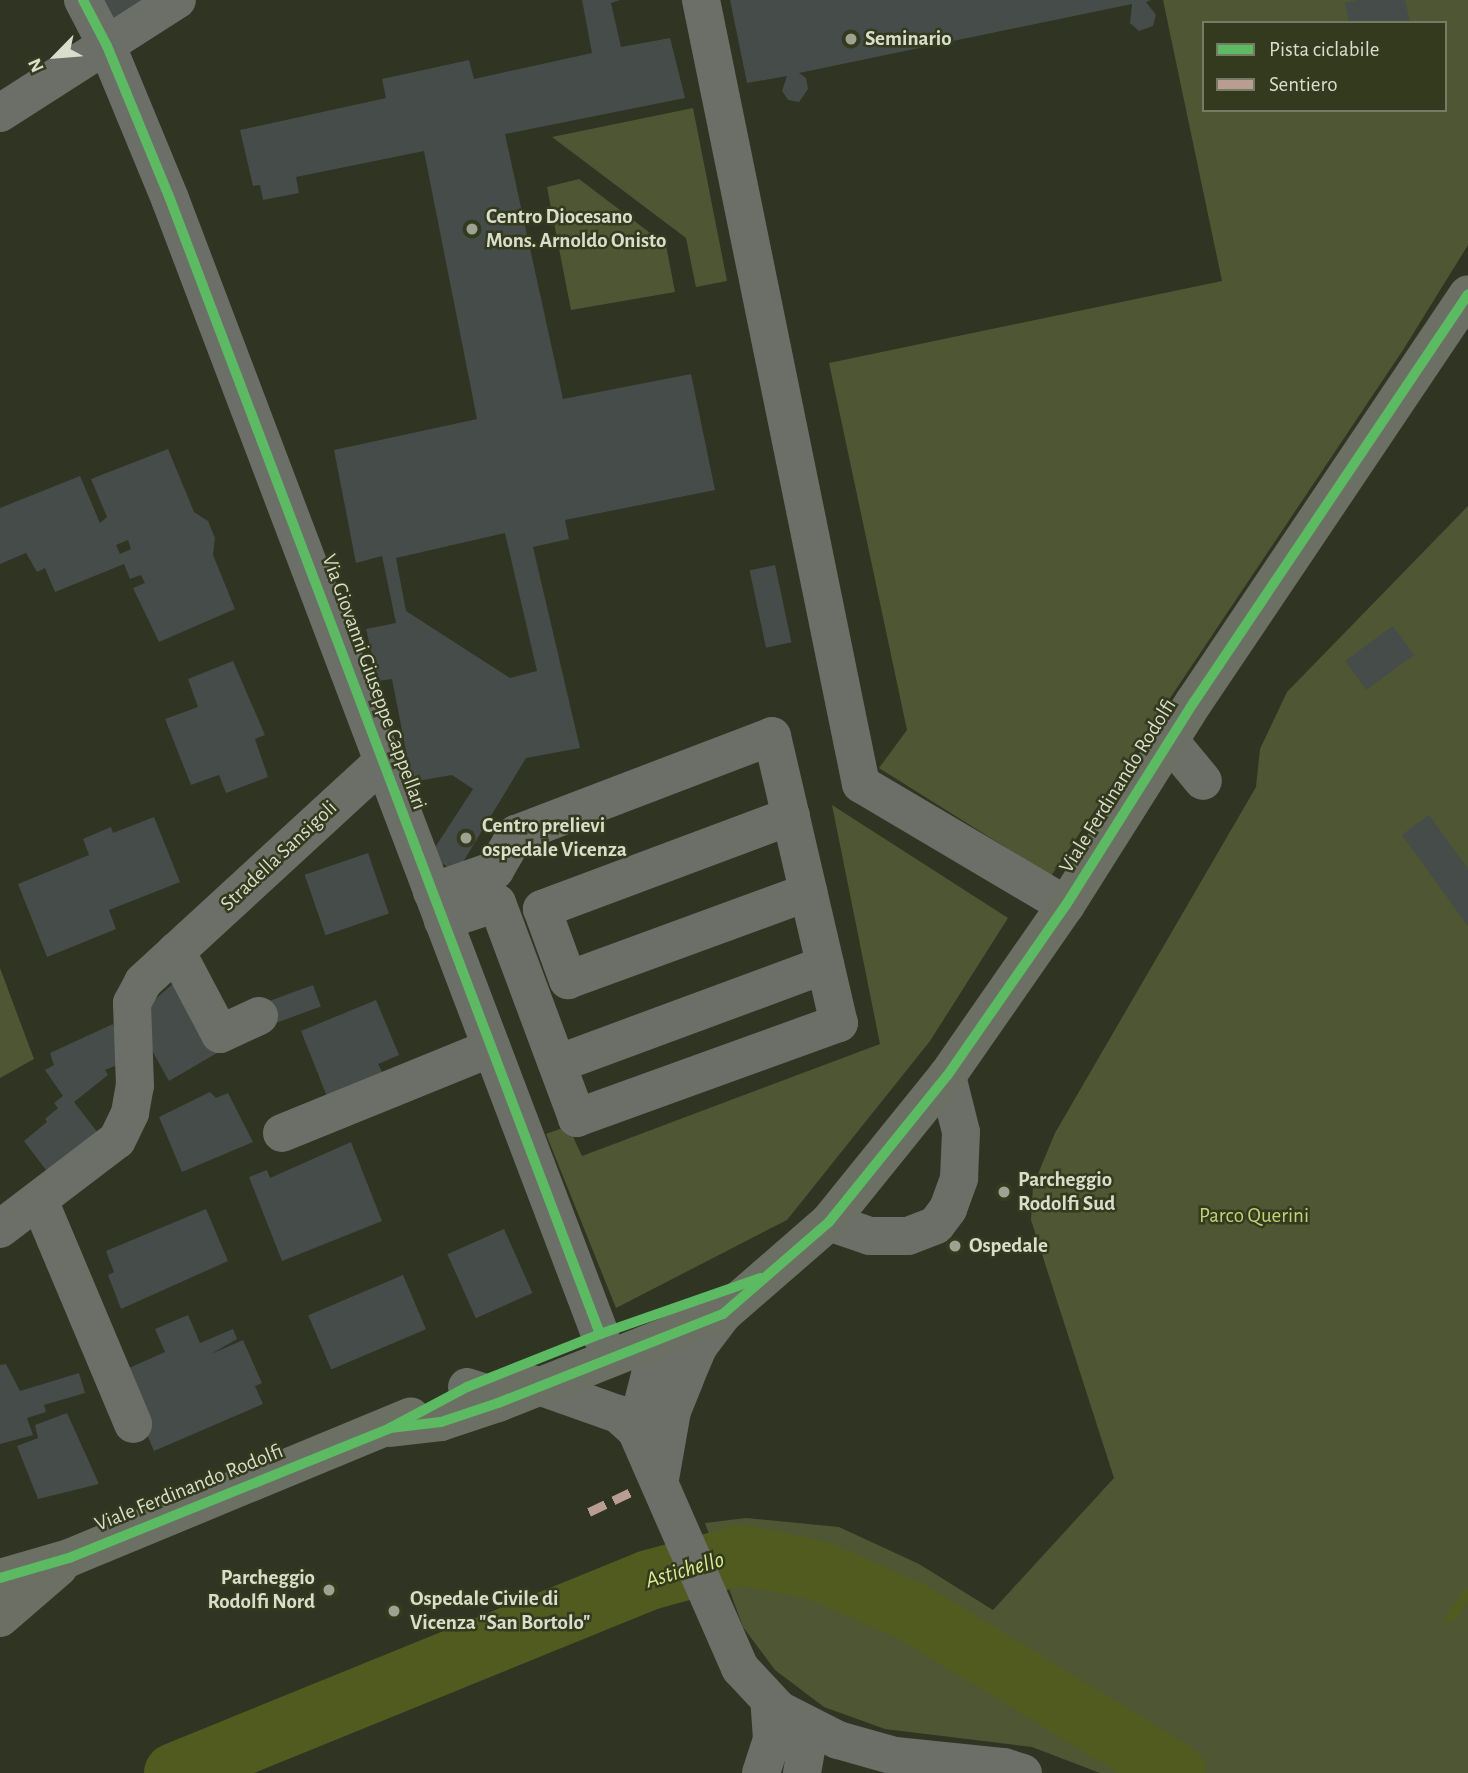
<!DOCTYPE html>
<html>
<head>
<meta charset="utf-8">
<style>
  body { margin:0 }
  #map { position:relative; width:1468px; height:1773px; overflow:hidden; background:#303423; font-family:"Alegreya Sans",sans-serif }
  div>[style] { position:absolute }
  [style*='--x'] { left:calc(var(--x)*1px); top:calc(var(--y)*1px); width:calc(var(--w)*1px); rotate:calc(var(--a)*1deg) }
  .green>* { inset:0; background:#4f5634 }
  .stream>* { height:10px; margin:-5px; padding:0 5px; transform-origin:5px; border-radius:5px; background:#515b20 }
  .river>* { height:60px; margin:-30px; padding:0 30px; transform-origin:30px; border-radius:30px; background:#515b20 }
  .building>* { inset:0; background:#454c49; transform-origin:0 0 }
  .minor>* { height:38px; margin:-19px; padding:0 19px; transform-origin:19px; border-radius:19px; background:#6c6f67 }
  .major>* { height:38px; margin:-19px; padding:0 19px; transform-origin:19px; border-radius:19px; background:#6c6f64 }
  .quiet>* { height:9px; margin-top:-4.5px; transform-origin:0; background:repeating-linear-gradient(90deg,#b99d93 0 18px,transparent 0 27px) }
  .cycleway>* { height:10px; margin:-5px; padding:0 5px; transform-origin:5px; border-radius:5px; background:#5cba63 }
  .dots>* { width:19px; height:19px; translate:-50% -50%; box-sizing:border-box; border:4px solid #343a1d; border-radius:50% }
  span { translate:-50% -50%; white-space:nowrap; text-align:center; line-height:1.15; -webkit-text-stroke:5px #343a1d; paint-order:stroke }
  .poi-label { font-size:21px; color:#d9decc; font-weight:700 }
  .left { translate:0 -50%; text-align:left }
  .right { translate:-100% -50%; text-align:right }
  .street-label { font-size:21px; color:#d9decc }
  .park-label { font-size:21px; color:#c1d278 }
  .water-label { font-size:23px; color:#dbed92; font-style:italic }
  .legend { position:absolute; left:1202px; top:21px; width:245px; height:91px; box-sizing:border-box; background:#343a1d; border:2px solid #767c63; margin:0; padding:9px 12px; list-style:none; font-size:21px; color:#d9decc }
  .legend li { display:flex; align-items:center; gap:14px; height:35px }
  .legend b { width:35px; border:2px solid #767c63 }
  .north { position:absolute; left:21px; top:21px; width:70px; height:70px; -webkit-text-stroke:5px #343a1d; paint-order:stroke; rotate:245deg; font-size:19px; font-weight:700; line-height:28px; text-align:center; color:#d9decc }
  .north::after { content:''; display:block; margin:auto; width:24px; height:32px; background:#d9decc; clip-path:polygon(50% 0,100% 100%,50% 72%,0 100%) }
</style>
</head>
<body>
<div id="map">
  <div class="green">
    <i style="clip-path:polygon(evenodd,1163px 0,1468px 0,1468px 245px,1403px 350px,1051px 876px,879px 768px,907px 730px,829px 363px,1222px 281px,1163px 0,1204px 23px,1445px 23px,1445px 110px,1204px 110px,1204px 23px)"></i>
    <i style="clip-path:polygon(693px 108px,727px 281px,696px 287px,686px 238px,552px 137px)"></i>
    <i style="clip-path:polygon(579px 179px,666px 245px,675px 292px,571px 310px,547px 187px)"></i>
    <i style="clip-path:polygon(1468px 506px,1468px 1773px,1100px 1773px,1032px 1747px,885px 1729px,824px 1707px,775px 1670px,743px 1627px,705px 1523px,746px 1518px,839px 1527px,919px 1564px,993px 1610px,1114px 1478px,1031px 1220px,1033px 1186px,1055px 1133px,1256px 787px,1260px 749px,1287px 692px)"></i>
    <i style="clip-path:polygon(832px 805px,1008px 918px,930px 1041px,787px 1220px,616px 1308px,546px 1134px,568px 1126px,582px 1156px,880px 1044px)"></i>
    <i style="clip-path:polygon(0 968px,34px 1059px,0 1078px)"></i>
  </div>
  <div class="stream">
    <i style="--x:1450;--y:1618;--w:31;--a:-54"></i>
  </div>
  <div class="river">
    <i style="--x:174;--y:1773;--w:513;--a:-22.11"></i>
    <i style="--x:649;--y:1580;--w:95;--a:-15.2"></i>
    <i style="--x:741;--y:1555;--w:77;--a:11.2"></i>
    <i style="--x:817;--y:1570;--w:106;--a:23.9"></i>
    <i style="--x:914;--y:1613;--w:307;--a:31.4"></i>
  </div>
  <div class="building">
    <i style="clip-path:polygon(94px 0,148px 0,109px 25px)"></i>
    <i style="clip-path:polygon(evenodd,582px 0,620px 0,611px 3px,621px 47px,670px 38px,685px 98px,505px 134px,563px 399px,691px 374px,715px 490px,565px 520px,569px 539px,533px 547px,580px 748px,526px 758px,457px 872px,434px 859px,432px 852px,473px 789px,452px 775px,412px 782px,392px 679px,378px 681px,366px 629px,396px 623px,382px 556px,356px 563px,334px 450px,477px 419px,424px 151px,296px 177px,299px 193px,263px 200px,260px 185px,253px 186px,240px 130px,386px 98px,382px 79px,469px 60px,474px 79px,592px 53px,582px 0,505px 533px,537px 671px,510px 678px,406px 611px,396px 558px,505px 533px)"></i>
    <i style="clip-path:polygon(730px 0,1151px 0,1146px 2px,1156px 15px,1153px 26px,1139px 31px,1130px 23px,1132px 4px,799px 73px,806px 78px,808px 89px,799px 102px,788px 100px,782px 91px,787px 76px,747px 83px)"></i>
    <i style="clip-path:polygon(1358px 0,1405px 0,1410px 23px,1349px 23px,1345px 3px)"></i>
    <i style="clip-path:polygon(evenodd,168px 449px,194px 512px,208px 521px,215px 538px,213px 555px,235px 609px,159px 642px,133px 588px,145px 583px,141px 575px,130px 579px,124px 564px,55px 592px,45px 568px,37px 572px,26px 553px,0 564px,0 508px,80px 476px,100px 523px,107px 517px,91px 479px,168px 449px,128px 540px,131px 549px,120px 554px,116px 545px,128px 540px)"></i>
    <i style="left:775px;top:565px;width:79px;height:26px;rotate:78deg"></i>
    <i style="left:1393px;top:626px;width:36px;height:59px;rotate:54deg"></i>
    <i style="clip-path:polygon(233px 661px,265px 735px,255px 739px,268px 777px,226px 793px,219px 775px,191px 785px,165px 719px,198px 707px,188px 679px)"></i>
    <i style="clip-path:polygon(1429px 815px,1468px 869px,1468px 926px,1402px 835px)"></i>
    <i style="clip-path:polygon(154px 817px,180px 882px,109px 910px,116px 929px,47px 957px,18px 884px,89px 855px,83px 839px,111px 827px,113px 833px)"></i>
    <i style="left:368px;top:853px;width:64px;height:67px;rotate:71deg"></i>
    <i style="clip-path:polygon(183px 975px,222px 1050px,169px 1081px,145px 1038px,144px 1009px)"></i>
    <i style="left:313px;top:985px;width:23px;height:56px;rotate:70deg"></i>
    <i style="clip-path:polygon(376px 1000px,399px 1055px,378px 1064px,384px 1076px,328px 1099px,301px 1031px)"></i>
    <i style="clip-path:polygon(113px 1024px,127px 1061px,105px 1070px,108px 1075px,74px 1102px,98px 1133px,49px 1174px,24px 1141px,47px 1122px,45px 1119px,58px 1108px,54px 1103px,63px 1096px,45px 1070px,54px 1065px,50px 1053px)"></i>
    <i style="clip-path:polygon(210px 1092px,216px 1098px,228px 1093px,253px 1142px,182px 1172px,159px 1117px)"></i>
    <i style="clip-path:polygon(351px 1142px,382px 1221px,282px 1261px,249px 1177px,267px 1170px,270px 1178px)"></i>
    <i style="clip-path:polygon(206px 1209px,228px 1261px,121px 1309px,108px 1275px,114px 1272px,106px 1251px)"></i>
    <i style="left:504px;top:1229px;width:70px;height:62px;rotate:66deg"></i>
    <i style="left:403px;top:1275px;width:59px;height:103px;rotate:67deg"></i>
    <i style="clip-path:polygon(188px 1315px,200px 1343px,233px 1329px,237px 1339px,211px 1354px,243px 1340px,262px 1383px,255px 1386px,263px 1404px,154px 1451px,120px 1372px,165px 1352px,155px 1329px)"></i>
    <i style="clip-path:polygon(6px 1364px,20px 1391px,79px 1373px,85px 1393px,44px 1405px,46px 1412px,27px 1418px,33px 1435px,0 1444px,0 1365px)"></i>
    <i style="clip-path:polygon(67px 1413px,99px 1484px,38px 1499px,17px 1446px,38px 1438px,35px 1425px)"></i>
  </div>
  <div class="minor">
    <i style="--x:83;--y:0;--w:52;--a:62.4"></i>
    <i style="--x:107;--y:46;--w:165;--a:67.6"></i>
    <i style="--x:170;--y:199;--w:1214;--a:69.25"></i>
    <i style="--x:701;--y:0;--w:800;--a:78.47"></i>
    <i style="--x:861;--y:784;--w:238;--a:30.6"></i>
    <i style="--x:0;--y:113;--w:210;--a:-32.6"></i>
    <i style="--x:1169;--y:740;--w:53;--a:50.3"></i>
    <i style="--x:791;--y:816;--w:266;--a:159.5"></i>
    <i style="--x:542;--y:909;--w:76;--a:69.9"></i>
    <i style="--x:568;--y:980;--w:256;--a:-20.1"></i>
    <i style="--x:432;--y:892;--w:67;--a:-19.2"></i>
    <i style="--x:495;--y:870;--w:42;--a:-59.7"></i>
    <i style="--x:516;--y:834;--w:274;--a:-20.9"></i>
    <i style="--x:772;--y:736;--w:295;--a:76.9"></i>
    <i style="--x:839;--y:1023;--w:279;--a:160.1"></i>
    <i style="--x:577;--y:1118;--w:229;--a:-110.4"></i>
    <i style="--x:497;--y:903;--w:57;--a:161.6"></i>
    <i style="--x:176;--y:951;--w:94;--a:62.1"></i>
    <i style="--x:220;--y:1034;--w:43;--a:-24.8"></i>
    <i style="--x:557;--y:1064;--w:286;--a:-20.3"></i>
    <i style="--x:282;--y:1133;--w:226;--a:-22.1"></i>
    <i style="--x:39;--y:1200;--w:243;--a:67.2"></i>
    <i style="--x:829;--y:1222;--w:43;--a:18.9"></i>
    <i style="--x:870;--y:1236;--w:38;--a:0"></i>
    <i style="--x:908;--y:1236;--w:30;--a:-21"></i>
    <i style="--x:936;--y:1225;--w:20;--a:-53"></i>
    <i style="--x:948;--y:1209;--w:33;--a:-70"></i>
    <i style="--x:959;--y:1178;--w:46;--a:-87.5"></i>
    <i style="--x:961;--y:1132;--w:58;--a:-104"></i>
    <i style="--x:0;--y:1229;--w:147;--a:-37.3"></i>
    <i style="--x:117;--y:1140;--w:30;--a:-64"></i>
    <i style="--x:130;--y:1113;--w:27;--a:-80"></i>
    <i style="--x:135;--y:1086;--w:83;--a:-92.1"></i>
    <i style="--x:132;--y:1003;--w:24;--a:-62"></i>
    <i style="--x:143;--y:982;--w:325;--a:-42.6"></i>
    <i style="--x:467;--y:1387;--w:23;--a:18"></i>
    <i style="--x:489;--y:1394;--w:34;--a:-21"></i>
    <i style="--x:521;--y:1382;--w:15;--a:11"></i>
    <i style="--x:536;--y:1385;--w:87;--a:19.5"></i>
    <i style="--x:618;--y:1414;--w:24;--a:42"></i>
    <i style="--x:636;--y:1430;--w:260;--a:66.4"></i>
    <i style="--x:740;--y:1668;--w:57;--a:47.1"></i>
    <i style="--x:779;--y:1710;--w:66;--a:27"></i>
    <i style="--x:838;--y:1740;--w:59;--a:15.7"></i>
    <i style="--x:895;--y:1756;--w:110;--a:5.8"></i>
    <i style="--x:1004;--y:1767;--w:20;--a:18"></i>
    <i style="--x:636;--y:1430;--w:65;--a:-75.7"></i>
    <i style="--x:652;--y:1367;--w:36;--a:-58"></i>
    <i style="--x:671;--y:1336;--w:23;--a:-45"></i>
    <i style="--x:660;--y:1479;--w:69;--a:-80"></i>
    <i style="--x:672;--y:1411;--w:35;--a:-68"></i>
    <i style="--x:685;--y:1378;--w:34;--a:-67"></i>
    <i style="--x:698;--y:1347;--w:41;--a:-52.9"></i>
    <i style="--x:761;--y:1773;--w:36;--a:-72"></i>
    <i style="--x:772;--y:1739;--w:39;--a:-94"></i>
    <i style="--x:802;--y:1773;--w:47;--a:-80.1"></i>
  </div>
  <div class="major">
    <i style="--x:390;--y:1428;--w:51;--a:-6.7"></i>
    <i style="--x:441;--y:1422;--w:60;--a:-18.4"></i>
    <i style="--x:498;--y:1403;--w:242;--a:-21.6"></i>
    <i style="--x:723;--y:1314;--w:140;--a:-41"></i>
    <i style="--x:829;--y:1222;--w:188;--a:-51.1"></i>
    <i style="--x:947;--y:1076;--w:208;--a:-55.2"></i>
    <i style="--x:1066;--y:905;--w:240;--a:-57.8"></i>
    <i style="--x:1194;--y:702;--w:491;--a:-56.1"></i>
    <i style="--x:0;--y:1578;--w:72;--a:-16.2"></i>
    <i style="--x:69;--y:1558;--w:370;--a:-22.5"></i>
    <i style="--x:0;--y:1618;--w:78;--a:-40.8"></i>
  </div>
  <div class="quiet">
    <i style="--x:589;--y:1512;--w:47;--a:-25.5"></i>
  </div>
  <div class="cycleway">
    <i style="--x:83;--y:0;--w:52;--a:62.4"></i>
    <i style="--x:107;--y:46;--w:165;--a:67.6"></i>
    <i style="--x:170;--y:199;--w:1214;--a:69.25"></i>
    <i style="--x:390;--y:1428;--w:51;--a:-6.7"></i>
    <i style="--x:441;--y:1422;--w:60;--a:-18.4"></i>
    <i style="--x:498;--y:1403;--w:242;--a:-21.6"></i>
    <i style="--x:723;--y:1314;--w:140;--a:-41"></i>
    <i style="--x:829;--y:1222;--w:188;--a:-51.1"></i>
    <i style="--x:947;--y:1076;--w:208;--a:-55.2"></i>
    <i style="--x:1066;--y:905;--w:240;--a:-57.8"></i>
    <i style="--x:1194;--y:702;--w:491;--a:-56.1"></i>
    <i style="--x:0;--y:1578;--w:72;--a:-16.2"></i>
    <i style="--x:69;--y:1558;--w:346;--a:-22"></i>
    <i style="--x:390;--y:1428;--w:87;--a:-28"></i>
    <i style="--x:467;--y:1387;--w:143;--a:-21.7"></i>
    <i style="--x:600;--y:1334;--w:170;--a:-19.2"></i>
  </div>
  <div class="dots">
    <i style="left:851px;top:39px;background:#9ea291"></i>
    <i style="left:472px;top:229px;background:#9ea291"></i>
    <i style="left:466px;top:838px;background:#9ea291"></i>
    <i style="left:1004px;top:1192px;background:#9ea291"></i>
    <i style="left:955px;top:1246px;background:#9ea291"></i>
    <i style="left:329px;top:1590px;background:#9ea291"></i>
    <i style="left:394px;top:1611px;background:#9ea291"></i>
  </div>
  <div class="poi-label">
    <span class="left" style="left:865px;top:39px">Seminario</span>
    <span class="left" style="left:486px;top:229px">Centro Diocesano<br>Mons. Arnoldo Onisto</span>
    <span class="left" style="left:482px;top:838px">Centro prelievi<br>ospedale Vicenza</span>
    <span class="left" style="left:1018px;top:1192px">Parcheggio<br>Rodolfi Sud</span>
    <span class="left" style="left:969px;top:1246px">Ospedale</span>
    <span class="right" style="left:315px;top:1590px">Parcheggio<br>Rodolfi Nord</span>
    <span class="left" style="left:410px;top:1611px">Ospedale Civile di<br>Vicenza "San Bortolo"</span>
  </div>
  <div class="street-label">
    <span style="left:374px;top:682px;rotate:70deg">Via Giovanni Giuseppe Cappellari</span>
    <span style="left:1118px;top:786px;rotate:-58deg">Viale Ferdinando Rodolfi</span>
    <span style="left:279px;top:856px;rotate:-43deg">Stradella Sansigoli</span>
    <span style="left:189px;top:1488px;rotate:-22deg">Viale Ferdinando Rodolfi</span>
  </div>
  <div class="park-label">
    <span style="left:1254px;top:1216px">Parco Querini</span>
  </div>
  <div class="water-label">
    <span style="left:685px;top:1571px;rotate:-16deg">Astichello</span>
  </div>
  <ul class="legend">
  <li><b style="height:9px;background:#5cba63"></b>Pista ciclabile</li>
  <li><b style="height:9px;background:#b99d93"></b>Sentiero</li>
  </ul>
  <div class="north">N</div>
</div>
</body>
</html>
